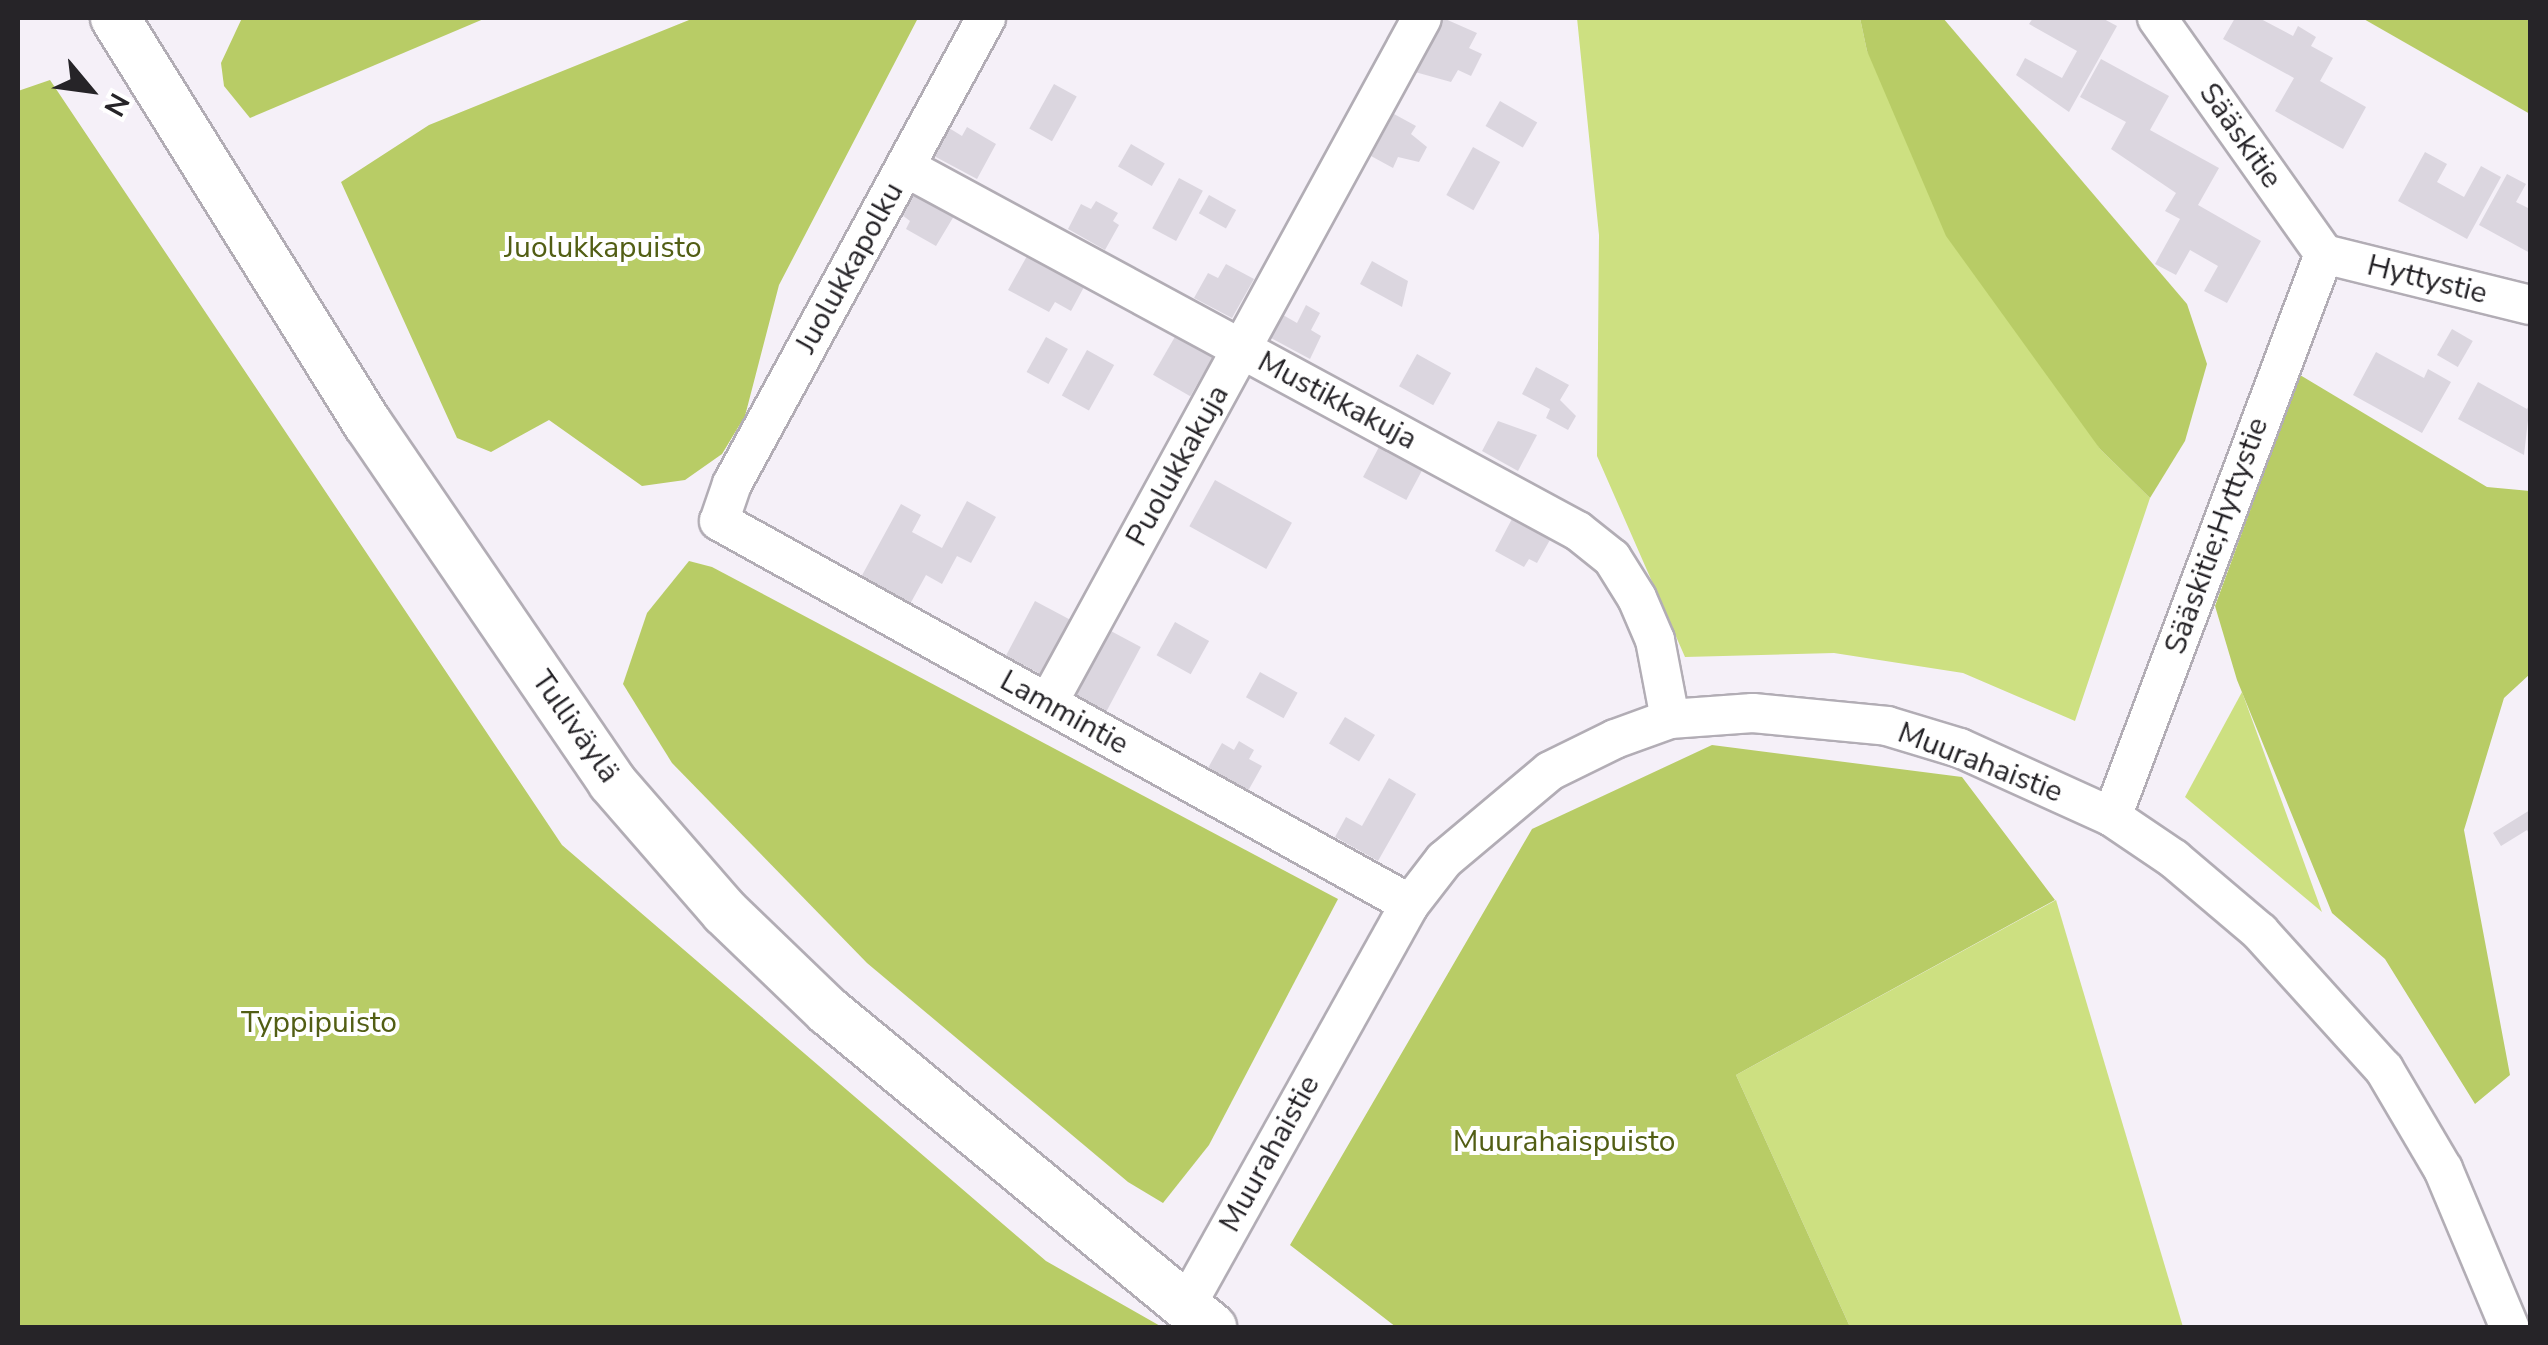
<!DOCTYPE html>
<html>
<head>
<meta charset="utf-8">
<style>
  body { margin:0 }
  #map { position:relative; width:2548px; height:1345px; overflow:hidden; background:#f5f0f8; font-family:"Nunito Sans",sans-serif }
  div>[style] { position:absolute }
  [style*='--x'] { left:calc(var(--x)*1px); top:calc(var(--y)*1px); width:calc(var(--w)*1px); rotate:calc(var(--a)*1deg) }
  .green>* { inset:0; background:#cde081 }
  .forest>* { inset:0; background:#b8cc66 }
  .building>* { inset:0; background:#dbd6df; transform-origin:0 0 }
  .roads { filter:drop-shadow(2px 0 #b2adb5) drop-shadow(-2px 0 #b2adb5) drop-shadow(0 2px #b2adb5) drop-shadow(0 -2px #b2adb5) }
  .minor>* { height:38px; margin:-19px; padding:0 19px; transform-origin:19px; border-radius:19px; background:#fff }
  .major>* { height:48px; margin:-24px; padding:0 24px; transform-origin:24px; border-radius:24px; background:#fff }
  span { translate:-50% -50%; white-space:nowrap; text-align:center; line-height:1.15; -webkit-text-stroke:8px #fff; paint-order:stroke }
  .street-label { font-size:30px; color:#262428 }
  .park-label { font-size:30px; color:#525e14 }
  .frame { position:absolute; inset:0; border:20px solid #262428; pointer-events:none }
  .north { position:absolute; left:40px; top:40px; width:100px; height:100px; -webkit-text-stroke:8px #fff; paint-order:stroke; rotate:119deg; font-size:28px; font-weight:700; line-height:40px; text-align:center; color:#262428 }
  .north::after { content:''; display:block; margin:auto; width:35px; height:45px; background:#262428; clip-path:polygon(50% 0,100% 100%,50% 72%,0 100%) }
</style>
</head>
<body>
<div id="map">
  <div class="green">
    <i style="clip-path:polygon(1577px 18px,1860px 18px,1867px 51px,2100px 449px,2150px 498px,2075px 721px,1963px 673px,1834px 653px,1685px 657px,1597px 456px,1599px 235px)"></i>
    <i style="clip-path:polygon(2242px 692px,2322px 912px,2185px 797px)"></i>
    <i style="clip-path:polygon(2056px 900px,2183px 1327px,1850px 1327px,1736px 1075px)"></i>
  </div>
  <div class="forest">
    <i style="clip-path:polygon(242px 18px,486px 18px,250px 118px,224px 86px,221px 63px)"></i>
    <i style="clip-path:polygon(694px 18px,918px 18px,779px 285px,745px 416px,722px 454px,685px 480px,642px 486px,549px 420px,491px 452px,457px 438px,341px 182px,429px 125px)"></i>
    <i style="clip-path:polygon(1860px 18px,1943px 18px,2187px 304px,2207px 364px,2185px 441px,2150px 498px,2100px 449px,1946px 236px,1867px 51px)"></i>
    <i style="clip-path:polygon(2362px 18px,2530px 18px,2530px 114px)"></i>
    <i style="clip-path:polygon(50px 80px,562px 845px,1046px 1261px,1162px 1327px,18px 1327px,18px 91px)"></i>
    <i style="clip-path:polygon(2300px 375px,2487px 487px,2530px 491px,2530px 674px,2504px 698px,2464px 830px,2510px 1075px,2475px 1104px,2385px 959px,2332px 913px,2237px 680px,2215px 606px)"></i>
    <i style="clip-path:polygon(689px 561px,712px 567px,1338px 899px,1209px 1145px,1163px 1203px,1128px 1182px,867px 963px,672px 763px,623px 684px,647px 613px)"></i>
    <i style="clip-path:polygon(1712px 745px,1962px 777px,2055px 900px,1736px 1075px,1850px 1327px,1396px 1327px,1290px 1245px,1532px 829px)"></i>
  </div>
  <div class="building">
    <i style="clip-path:polygon(1443px 18px,1477px 33px,1469px 48px,1482px 54px,1471px 76px,1458px 70px,1451px 82px,1415px 72px)"></i>
    <i style="clip-path:polygon(2033px 18px,2102px 18px,2117px 26px,2069px 112px,2016px 75px,2025px 58px,2062px 78px,2077px 51px,2029px 24px)"></i>
    <i style="clip-path:polygon(2235px 18px,2259px 18px,2293px 36px,2298px 26px,2316px 37px,2311px 46px,2333px 58px,2320px 81px,2366px 107px,2343px 149px,2275px 111px,2294px 78px,2223px 39px)"></i>
    <i style="clip-path:polygon(2101px 59px,2169px 96px,2150px 130px,2219px 168px,2198px 205px,2261px 241px,2227px 303px,2204px 291px,2218px 266px,2190px 250px,2176px 275px,2155px 264px,2180px 219px,2165px 211px,2176px 193px,2111px 149px,2126px 122px,2080px 97px)"></i>
    <i style="left:1054px;top:84px;width:26px;height:51px;rotate:29deg"></i>
    <i style="left:1500px;top:101px;width:43px;height:29px;rotate:30deg"></i>
    <i style="clip-path:polygon(1394px 114px,1416px 126px,1411px 134px,1427px 147px,1419px 162px,1398px 157px,1393px 168px,1371px 156px)"></i>
    <i style="clip-path:polygon(967px 127px,996px 144px,977px 179px,934px 156px,949px 128px,962px 136px)"></i>
    <i style="left:1131px;top:144px;width:39px;height:26px;rotate:30deg"></i>
    <i style="left:1473px;top:147px;width:31px;height:55px;rotate:29deg"></i>
    <i style="clip-path:polygon(2425px 152px,2447px 164px,2437px 182px,2464px 197px,2481px 166px,2501px 177px,2467px 239px,2398px 201px)"></i>
    <i style="clip-path:polygon(2507px 174px,2526px 184px,2516px 202px,2530px 209px,2530px 253px,2479px 225px)"></i>
    <i style="left:1179px;top:178px;width:27px;height:57px;rotate:28deg"></i>
    <i style="clip-path:polygon(914px 194px,954px 216px,936px 246px,906px 229px,910px 221px,902px 215px)"></i>
    <i style="left:1209px;top:195px;width:31px;height:21px;rotate:29deg"></i>
    <i style="clip-path:polygon(1096px 201px,1118px 213px,1113px 221px,1119px 225px,1105px 250px,1068px 229px,1081px 204px,1091px 209px)"></i>
    <i style="clip-path:polygon(1027px 256px,1084px 287px,1071px 311px,1055px 302px,1049px 312px,1008px 290px)"></i>
    <i style="clip-path:polygon(1372px 261px,1408px 281px,1402px 307px,1360px 284px)"></i>
    <i style="clip-path:polygon(1226px 264px,1254px 279px,1232px 318px,1194px 298px,1208px 273px,1218px 278px)"></i>
    <i style="clip-path:polygon(1306px 305px,1320px 313px,1311px 330px,1321px 336px,1310px 359px,1271px 338px,1283px 315px,1297px 323px)"></i>
    <i style="left:2452px;top:329px;width:24px;height:30px;rotate:30deg"></i>
    <i style="left:1176px;top:335px;width:43px;height:46px;rotate:30deg"></i>
    <i style="left:1046px;top:337px;width:25px;height:40px;rotate:29deg"></i>
    <i style="left:1087px;top:350px;width:31px;height:52px;rotate:29deg"></i>
    <i style="clip-path:polygon(2376px 352px,2424px 378px,2428px 369px,2451px 382px,2422px 433px,2353px 395px)"></i>
    <i style="left:1417px;top:354px;width:39px;height:37px;rotate:29deg"></i>
    <i style="clip-path:polygon(1536px 367px,1569px 385px,1560px 400px,1576px 416px,1568px 430px,1546px 418px,1550px 409px,1522px 394px)"></i>
    <i style="clip-path:polygon(2478px 382px,2527px 409px,2530px 403px,2524px 455px,2458px 419px)"></i>
    <i style="clip-path:polygon(1498px 421px,1537px 435px,1518px 471px,1482px 451px)"></i>
    <i style="left:1379px;top:447px;width:49px;height:34px;rotate:28deg"></i>
    <i style="left:1215px;top:480px;width:88px;height:53px;rotate:29deg"></i>
    <i style="clip-path:polygon(967px 501px,996px 517px,971px 563px,957px 556px,942px 584px,926px 575px,909px 606px,860px 579px,901px 504px,921px 515px,912px 532px,942px 548px)"></i>
    <i style="clip-path:polygon(1513px 517px,1551px 538px,1537px 563px,1529px 559px,1524px 567px,1495px 551px)"></i>
    <i style="left:1035px;top:601px;width:41px;height:62px;rotate:28deg"></i>
    <i style="left:1175px;top:622px;width:39px;height:38px;rotate:29deg"></i>
    <i style="left:1109px;top:630px;width:36px;height:75px;rotate:28deg"></i>
    <i style="left:1260px;top:672px;width:43px;height:29px;rotate:29deg"></i>
    <i style="left:1345px;top:717px;width:35px;height:31px;rotate:31deg"></i>
    <i style="clip-path:polygon(1239px 741px,1254px 750px,1249px 759px,1262px 766px,1248px 791px,1208px 768px,1222px 743px,1234px 750px)"></i>
    <i style="clip-path:polygon(1389px 778px,1416px 794px,1378px 861px,1335px 837px,1346px 817px,1362px 826px)"></i>
    <i style="clip-path:polygon(2530px 810px,2530px 836px,2527px 830px,2501px 846px,2493px 833px)"></i>
  </div>
  <div class="roads">
    <div class="minor">
      <i style="--x:986;--y:18;--w:531;--a:118.59"></i>
      <i style="--x:732;--y:484;--w:39;--a:109"></i>
      <i style="--x:719;--y:521;--w:790;--a:29"></i>
      <i style="--x:2157;--y:18;--w:289;--a:54.7"></i>
      <i style="--x:905;--y:167;--w:765;--a:28.41"></i>
      <i style="--x:1578;--y:531;--w:43;--a:38.5"></i>
      <i style="--x:1612;--y:558;--w:47;--a:58"></i>
      <i style="--x:1637;--y:598;--w:46;--a:66.8"></i>
      <i style="--x:1655;--y:640;--w:80;--a:79.2"></i>
      <i style="--x:2324;--y:254;--w:212;--a:13.9"></i>
      <i style="--x:1048;--y:703;--w:780;--a:-61.37"></i>
      <i style="--x:2112;--y:817;--w:602;--a:-69.37"></i>
      <i style="--x:1186;--y:1306;--w:460;--a:-60.9"></i>
      <i style="--x:1410;--y:904;--w:56;--a:-52.3"></i>
      <i style="--x:1444;--y:860;--w:138;--a:-40"></i>
      <i style="--x:1550;--y:771;--w:72;--a:-26.2"></i>
      <i style="--x:1615;--y:739;--w:59;--a:-20"></i>
      <i style="--x:1670;--y:719;--w:83;--a:-4.1"></i>
      <i style="--x:1753;--y:713;--w:135;--a:5.5"></i>
      <i style="--x:1887;--y:726;--w:76;--a:16.8"></i>
      <i style="--x:1960;--y:748;--w:167;--a:24.4"></i>
      <i style="--x:2112;--y:817;--w:75;--a:34.1"></i>
      <i style="--x:2174;--y:859;--w:113;--a:40.3"></i>
      <i style="--x:2260;--y:932;--w:185;--a:47.9"></i>
      <i style="--x:2384;--y:1069;--w:116;--a:59.5"></i>
      <i style="--x:2443;--y:1169;--w:173;--a:67.2"></i>
    </div>
    <div class="major">
      <i style="--x:115;--y:18;--w:478;--a:58.1"></i>
      <i style="--x:368;--y:424;--w:433;--a:55.7"></i>
      <i style="--x:612;--y:782;--w:172;--a:49"></i>
      <i style="--x:725;--y:912;--w:143;--a:43.9"></i>
      <i style="--x:828;--y:1011;--w:498;--a:39.5"></i>
    </div>
  </div>
  <div class="street-label">
    <span style="left:2240px;top:136px;rotate:55deg">Sääskitie</span>
    <span style="left:850px;top:268px;rotate:-61deg">Juolukkapolku</span>
    <span style="left:2427px;top:280px;rotate:14deg">Hyttystie</span>
    <span style="left:1337px;top:401px;rotate:28deg">Mustikkakuja</span>
    <span style="left:1178px;top:466px;rotate:-61deg">Puolukkakuja</span>
    <span style="left:2217px;top:536px;rotate:-70deg">Sääskitie;Hyttystie</span>
    <span style="left:1064px;top:713px;rotate:29deg">Lammintie</span>
    <span style="left:575px;top:727px;rotate:55deg">Tulliväylä</span>
    <span style="left:1980px;top:763px;rotate:21deg">Muurahaistie</span>
    <span style="left:1270px;top:1154px;rotate:-61deg">Muurahaistie</span>
  </div>
  <div class="park-label">
    <span style="left:603px;top:248px">Juolukkapuisto</span>
    <span style="left:319px;top:1023px">Typpipuisto</span>
    <span style="left:1564px;top:1142px">Muurahaispuisto</span>
  </div>
  <div class="frame"></div>
  <div class="north">N</div>
</div>
</body>
</html>
